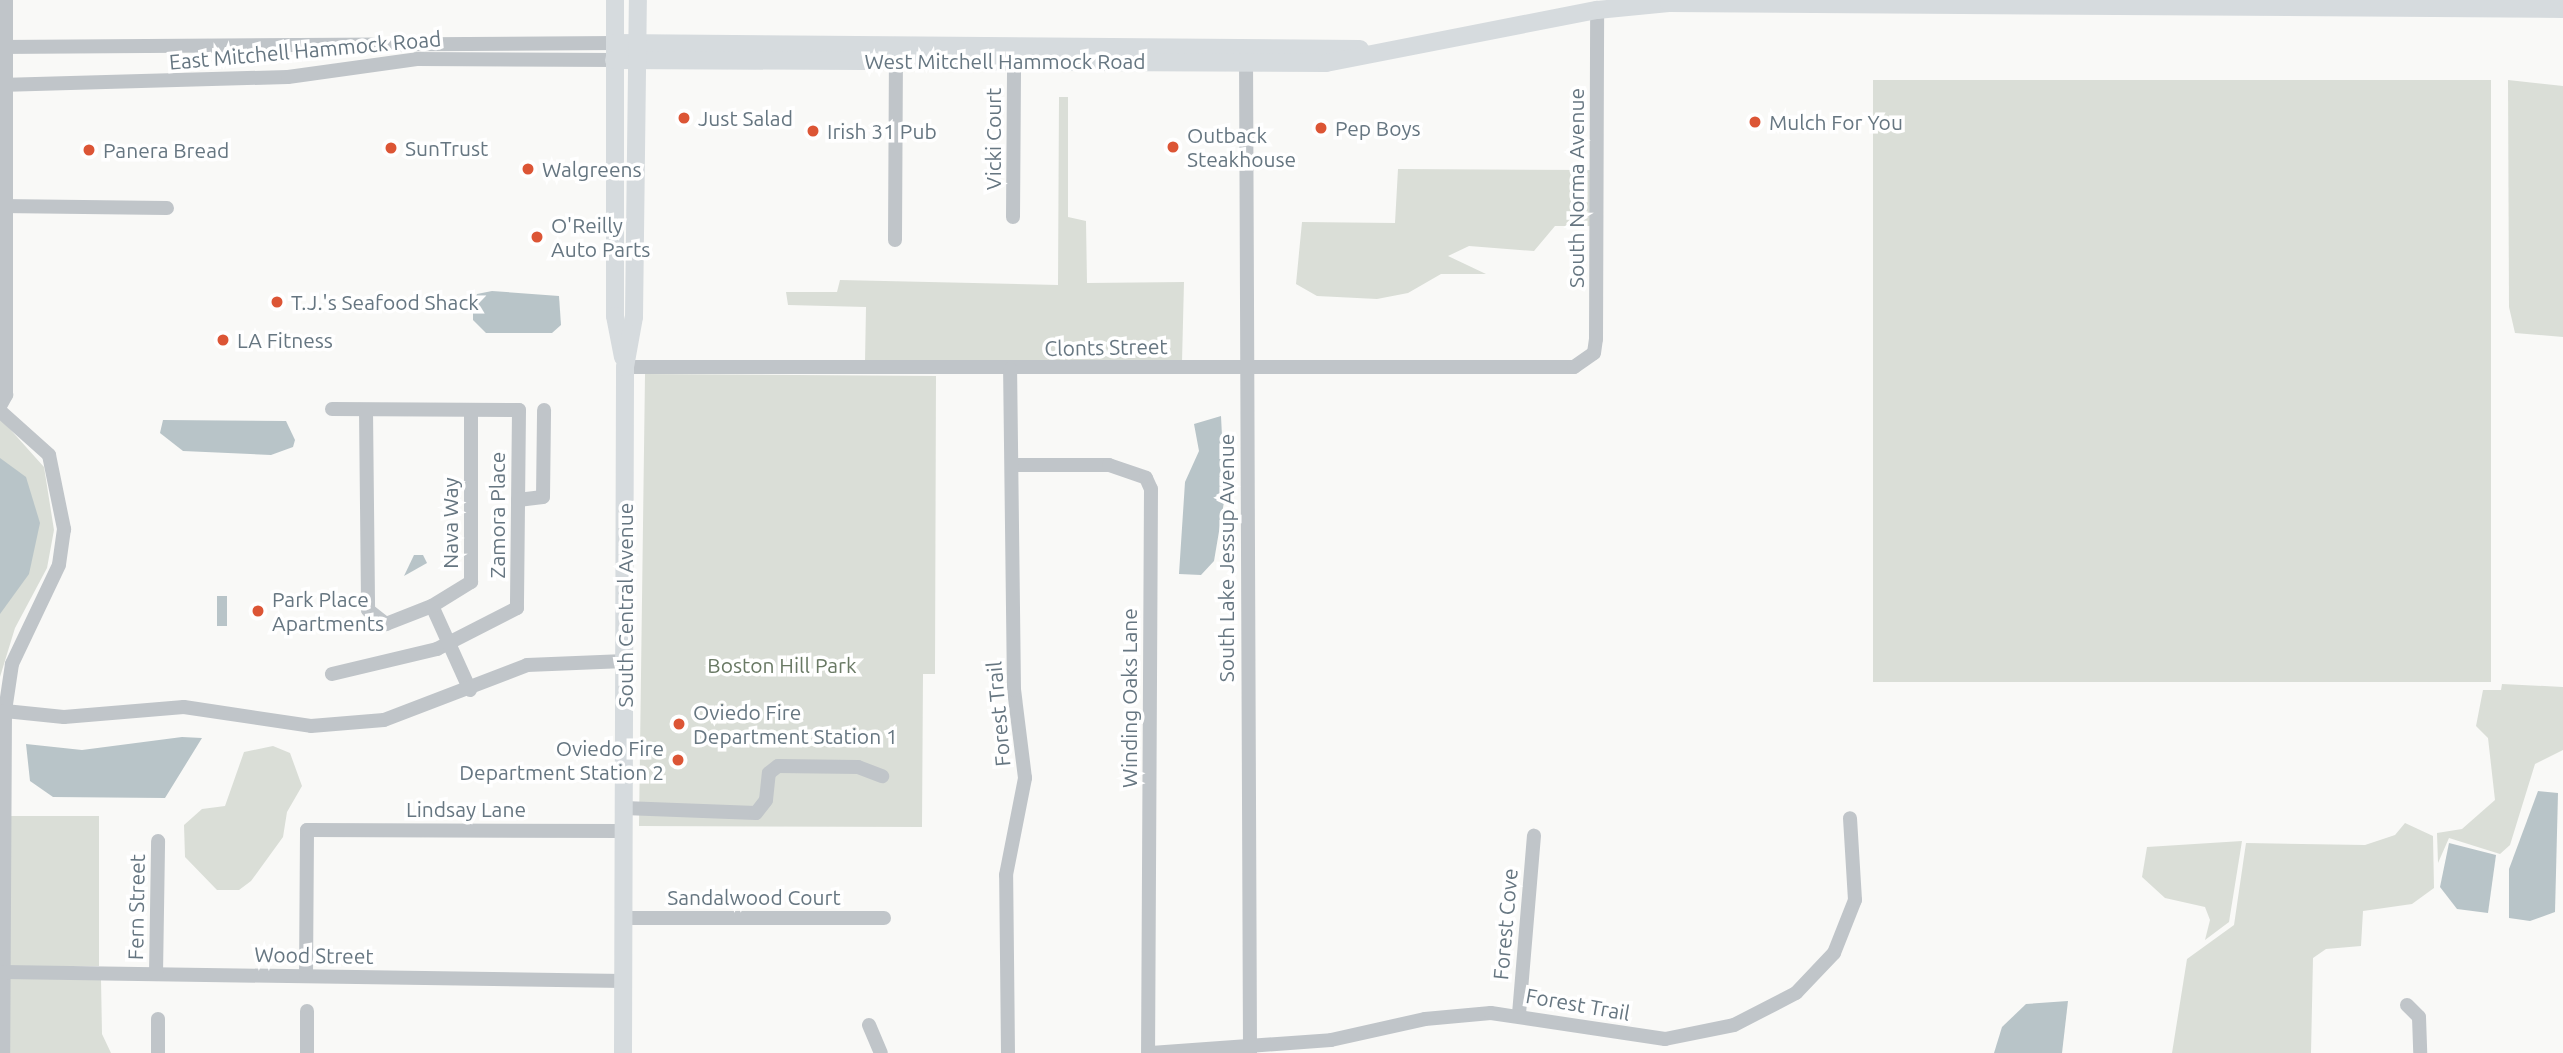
<!DOCTYPE html>
<html>
<head>
<meta charset="utf-8">
<style>
  body { margin:0 }
  #map { position:relative; width:2563px; height:1053px; overflow:hidden; background:#f9f9f7; font-family:Ubuntu,sans-serif }
  div>[style] { position:absolute }
  [style*='--x'] { left:calc(var(--x)*1px); top:calc(var(--y)*1px); width:calc(var(--w)*1px); rotate:calc(var(--a)*1deg) }
  .green>* { inset:0; background:#daded7; transform-origin:0 0 }
  .water>* { inset:0; background:#b8c4c8; transform-origin:0 0 }
  .minor>* { height:14px; margin:-7px; padding:0 7px; transform-origin:7px; border-radius:7px; background:#c0c5c9 }
  .major>* { height:18px; margin:-9px; padding:0 9px; transform-origin:9px; border-radius:9px; background:#d6dbde }
  .dots>* { width:19px; height:19px; translate:-50% -50%; box-sizing:border-box; border:4px solid #fff; border-radius:50% }
  span { translate:-50% -50%; white-space:nowrap; text-align:center; line-height:1.15; -webkit-text-stroke:7px #fff; paint-order:stroke }
  .street-label { font-size:21px; color:#667681 }
  .poi-label { font-size:21px; color:#667681 }
  .left { translate:0 -50%; text-align:left }
  .right { translate:-100% -50%; text-align:right }
  .park-label { font-size:21px; color:#697964 }
</style>
</head>
<body>
<div id="map">
  <div class="green">
    <i style="left:1873px;top:80px;width:618px;height:602px"></i>
    <i style="clip-path:polygon(2508px 80px,2563px 86px,2563px 337px,2515px 333px,2509px 307px)"></i>
    <i style="clip-path:polygon(1059px 97px,1068px 97px,1068px 217px,1086px 221px,1087px 283px,1184px 282px,1182px 362px,865px 362px,866px 307px,788px 305px,786px 292px,837px 292px,840px 280px,1058px 285px)"></i>
    <i style="clip-path:polygon(1398px 169px,1590px 170px,1591px 226px,1555px 226px,1534px 251px,1469px 246px,1448px 256px,1486px 274px,1441px 274px,1408px 293px,1377px 299px,1317px 296px,1296px 284px,1302px 222px,1395px 223px)"></i>
    <i style="clip-path:polygon(645px 374px,936px 376px,935px 674px,923px 674px,922px 827px,639px 826px)"></i>
    <i style="clip-path:polygon(0 418px,44px 467px,54px 530px,47px 568px,15px 628px,0 677px)"></i>
    <i style="clip-path:polygon(2502px 684px,2563px 687px,2563px 750px,2535px 764px,2510px 845px,2500px 854px,2449px 838px,2438px 863px,2437px 833px,2462px 829px,2495px 800px,2488px 738px,2476px 726px,2483px 690px,2501px 690px)"></i>
    <i style="clip-path:polygon(273px 746px,290px 753px,302px 786px,287px 812px,283px 837px,251px 881px,239px 890px,217px 890px,185px 857px,184px 825px,202px 809px,225px 806px,244px 752px)"></i>
    <i style="left:10px;top:816px;width:89px;height:150px"></i>
    <i style="clip-path:polygon(2405px 823px,2433px 836px,2434px 888px,2412px 904px,2363px 911px,2361px 946px,2326px 949px,2313px 958px,2311px 1053px,2172px 1053px,2187px 959px,2234px 925px,2246px 843px,2365px 845px,2395px 835px)"></i>
    <i style="clip-path:polygon(2242px 841px,2229px 922px,2205px 940px,2210px 920px,2205px 907px,2165px 898px,2142px 877px,2147px 847px)"></i>
    <i style="clip-path:polygon(9px 978px,101px 979px,102px 1034px,111px 1053px,9px 1053px)"></i>
  </div>
  <div class="water">
    <i style="clip-path:polygon(492px 291px,559px 296px,561px 325px,552px 333px,486px 333px,473px 320px,473px 305px,477px 294px)"></i>
    <i style="clip-path:polygon(1221px 416px,1225px 496px,1214px 561px,1201px 575px,1179px 574px,1185px 482px,1199px 451px,1194px 424px)"></i>
    <i style="clip-path:polygon(163px 420px,286px 421px,295px 440px,293px 447px,271px 455px,183px 451px,160px 433px)"></i>
    <i style="clip-path:polygon(0 458px,26px 477px,40px 523px,29px 574px,0 614px)"></i>
    <i style="clip-path:polygon(414px 555px,423px 555px,427px 563px,404px 576px)"></i>
    <i style="left:217px;top:596px;width:10px;height:30px"></i>
    <i style="clip-path:polygon(182px 737px,202px 738px,165px 798px,53px 797px,30px 781px,26px 744px,82px 750px)"></i>
    <i style="clip-path:polygon(2538px 791px,2558px 793px,2555px 912px,2530px 921px,2509px 918px,2509px 869px)"></i>
    <i style="clip-path:polygon(2449px 843px,2496px 855px,2488px 913px,2457px 909px,2440px 887px)"></i>
    <i style="clip-path:polygon(2068px 1001px,2062px 1053px,1994px 1053px,2002px 1027px,2026px 1004px)"></i>
  </div>
  <div class="minor">
    <i style="--x:0;--y:47;--w:615;--a:-0.37"></i>
    <i style="--x:1246;--y:53;--w:1000;--a:89.77"></i>
    <i style="--x:0;--y:85;--w:288;--a:-1.6"></i>
    <i style="--x:288;--y:77;--w:130;--a:-7.9"></i>
    <i style="--x:417;--y:59;--w:197;--a:0.3"></i>
    <i style="--x:0;--y:206;--w:167;--a:0.7"></i>
    <i style="--x:1013;--y:217;--w:156;--a:-89.6"></i>
    <i style="--x:895;--y:240;--w:180;--a:-89.7"></i>
    <i style="--x:625;--y:367;--w:949;--a:0"></i>
    <i style="--x:1574;--y:367;--w:24;--a:-35"></i>
    <i style="--x:1594;--y:353;--w:14;--a:-82"></i>
    <i style="--x:1596;--y:339;--w:329;--a:-89.8"></i>
    <i style="--x:0;--y:406;--w:13;--a:-61"></i>
    <i style="--x:6;--y:395;--w:395;--a:-90"></i>
    <i style="--x:332;--y:409;--w:187;--a:0.3"></i>
    <i style="--x:519;--y:410;--w:198;--a:90.6"></i>
    <i style="--x:517;--y:608;--w:90;--a:152.9"></i>
    <i style="--x:437;--y:649;--w:108;--a:166.6"></i>
    <i style="--x:366;--y:410;--w:200;--a:89.4"></i>
    <i style="--x:368;--y:610;--w:23;--a:38"></i>
    <i style="--x:386;--y:624;--w:49;--a:-21.4"></i>
    <i style="--x:0;--y:411;--w:66;--a:41.9"></i>
    <i style="--x:49;--y:455;--w:76;--a:78.5"></i>
    <i style="--x:64;--y:529;--w:36;--a:98"></i>
    <i style="--x:59;--y:565;--w:110;--a:115.4"></i>
    <i style="--x:12;--y:664;--w:48;--a:98.5"></i>
    <i style="--x:5;--y:711;--w:342;--a:90.3"></i>
    <i style="--x:1016;--y:465;--w:93;--a:0"></i>
    <i style="--x:1109;--y:465;--w:39;--a:19"></i>
    <i style="--x:1146;--y:478;--w:12;--a:66"></i>
    <i style="--x:1151;--y:489;--w:564;--a:90.3"></i>
    <i style="--x:518;--y:500;--w:25;--a:-7"></i>
    <i style="--x:543;--y:497;--w:87;--a:-89.3"></i>
    <i style="--x:470;--y:690;--w:92;--a:-114.3"></i>
    <i style="--x:432;--y:606;--w:46;--a:-31.6"></i>
    <i style="--x:471;--y:582;--w:172;--a:-90"></i>
    <i style="--x:5;--y:711;--w:59;--a:5.8"></i>
    <i style="--x:64;--y:717;--w:120;--a:-4.8"></i>
    <i style="--x:184;--y:707;--w:128;--a:8.5"></i>
    <i style="--x:311;--y:726;--w:73;--a:-4.7"></i>
    <i style="--x:384;--y:720;--w:153;--a:-21"></i>
    <i style="--x:527;--y:665;--w:98;--a:-2.3"></i>
    <i style="--x:624;--y:808;--w:132;--a:2.2"></i>
    <i style="--x:756;--y:813;--w:16;--a:-52"></i>
    <i style="--x:766;--y:800;--w:27;--a:-84"></i>
    <i style="--x:769;--y:773;--w:11;--a:-38"></i>
    <i style="--x:778;--y:766;--w:80;--a:0.7"></i>
    <i style="--x:858;--y:767;--w:26;--a:21"></i>
    <i style="--x:623;--y:918;--w:261;--a:0"></i>
    <i style="--x:4;--y:972;--w:620;--a:0.83"></i>
    <i style="--x:156;--y:974;--w:133;--a:-89.1"></i>
    <i style="--x:306;--y:976;--w:146;--a:-89.6"></i>
    <i style="--x:307;--y:830;--w:317;--a:0.2"></i>
    <i style="--x:2407;--y:1005;--w:17;--a:45"></i>
    <i style="--x:2419;--y:1017;--w:36;--a:88"></i>
    <i style="--x:1519;--y:1014;--w:179;--a:-85.2"></i>
    <i style="--x:869;--y:1025;--w:30;--a:67"></i>
    <i style="--x:158;--y:1053;--w:34;--a:-90"></i>
    <i style="--x:307;--y:1053;--w:42;--a:-90"></i>
    <i style="--x:1008;--y:1053;--w:178;--a:-90.6"></i>
    <i style="--x:1006;--y:875;--w:99;--a:-78.9"></i>
    <i style="--x:1025;--y:778;--w:89;--a:-97.1"></i>
    <i style="--x:1014;--y:690;--w:321;--a:-90.7"></i>
    <i style="--x:1151;--y:1053;--w:180;--a:-4.1"></i>
    <i style="--x:1331;--y:1040;--w:96;--a:-12.6"></i>
    <i style="--x:1425;--y:1019;--w:66;--a:-5.2"></i>
    <i style="--x:1491;--y:1013;--w:176;--a:8.5"></i>
    <i style="--x:1665;--y:1039;--w:70;--a:-11.5"></i>
    <i style="--x:1734;--y:1025;--w:70;--a:-27.3"></i>
    <i style="--x:1796;--y:993;--w:55;--a:-46.5"></i>
    <i style="--x:1834;--y:953;--w:57;--a:-68.4"></i>
    <i style="--x:1855;--y:900;--w:82;--a:-93.5"></i>
  </div>
  <div class="major">
    <i style="--x:615;--y:0;--w:316;--a:90"></i>
    <i style="--x:615;--y:316;--w:42;--a:79"></i>
    <i style="--x:615;--y:43;--w:745;--a:0.46"></i>
    <i style="--x:614;--y:60;--w:712;--a:0.24"></i>
    <i style="--x:1326;--y:63;--w:276;--a:-11.1"></i>
    <i style="--x:1597;--y:10;--w:72;--a:-5.6"></i>
    <i style="--x:1669;--y:3;--w:894;--a:0.38"></i>
    <i style="--x:623;--y:1053;--w:686;--a:-89.83"></i>
    <i style="--x:625;--y:367;--w:51;--a:-79.8"></i>
    <i style="--x:634;--y:317;--w:317;--a:-89.3"></i>
  </div>
  <div class="dots">
    <i style="left:684px;top:118px;background:#dc5535"></i>
    <i style="left:1755px;top:122px;background:#dc5535"></i>
    <i style="left:1321px;top:128px;background:#dc5535"></i>
    <i style="left:813px;top:131px;background:#dc5535"></i>
    <i style="left:1173px;top:147px;background:#dc5535"></i>
    <i style="left:391px;top:148px;background:#dc5535"></i>
    <i style="left:89px;top:150px;background:#dc5535"></i>
    <i style="left:528px;top:169px;background:#dc5535"></i>
    <i style="left:537px;top:237px;background:#dc5535"></i>
    <i style="left:277px;top:302px;background:#dc5535"></i>
    <i style="left:223px;top:340px;background:#dc5535"></i>
    <i style="left:258px;top:611px;background:#dc5535"></i>
    <i style="left:679px;top:724px;background:#dc5535"></i>
    <i style="left:678px;top:760px;background:#dc5535"></i>
  </div>
  <div class="street-label">
    <span style="left:305px;top:50px;rotate:-5deg">East Mitchell Hammock Road</span>
    <span style="left:1005px;top:61px">West Mitchell Hammock Road</span>
    <span style="left:993px;top:139px;rotate:-90deg">Vicki Court</span>
    <span style="left:1576px;top:188px;rotate:-90deg">South Norma Avenue</span>
    <span style="left:1106px;top:347px;rotate:-1deg">Clonts Street</span>
    <span style="left:497px;top:515px;rotate:-90deg">Zamora Place</span>
    <span style="left:450px;top:523px;rotate:-90deg">Nava Way</span>
    <span style="left:1226px;top:558px;rotate:-90deg">South Lake Jessup Avenue</span>
    <span style="left:625px;top:605px;rotate:-90deg">South Central Avenue</span>
    <span style="left:1129px;top:698px;rotate:-90deg">Winding Oaks Lane</span>
    <span style="left:998px;top:714px;rotate:-95deg">Forest Trail</span>
    <span style="left:466px;top:809px">Lindsay Lane</span>
    <span style="left:754px;top:897px">Sandalwood Court</span>
    <span style="left:136px;top:907px;rotate:-89deg">Fern Street</span>
    <span style="left:1505px;top:924px;rotate:-85deg">Forest Cove</span>
    <span style="left:314px;top:955px;rotate:1deg">Wood Street</span>
    <span style="left:1578px;top:1004px;rotate:10deg">Forest Trail</span>
  </div>
  <div class="poi-label">
    <span class="left" style="left:698px;top:118px">Just Salad</span>
    <span class="left" style="left:1769px;top:122px">Mulch For You</span>
    <span class="left" style="left:1335px;top:128px">Pep Boys</span>
    <span class="left" style="left:827px;top:131px">Irish 31 Pub</span>
    <span class="left" style="left:1187px;top:147px">Outback<br>Steakhouse</span>
    <span class="left" style="left:405px;top:148px">SunTrust</span>
    <span class="left" style="left:103px;top:150px">Panera Bread</span>
    <span class="left" style="left:542px;top:169px">Walgreens</span>
    <span class="left" style="left:551px;top:237px">O'Reilly<br>Auto Parts</span>
    <span class="left" style="left:291px;top:302px">T.J.'s Seafood Shack</span>
    <span class="left" style="left:237px;top:340px">LA Fitness</span>
    <span class="left" style="left:272px;top:611px">Park Place<br>Apartments</span>
    <span class="left" style="left:693px;top:724px">Oviedo Fire<br>Department Station 1</span>
    <span class="right" style="left:664px;top:760px">Oviedo Fire<br>Department Station 2</span>
  </div>
  <div class="park-label">
    <span style="left:782px;top:665px">Boston Hill Park</span>
  </div>
</div>
</body>
</html>
